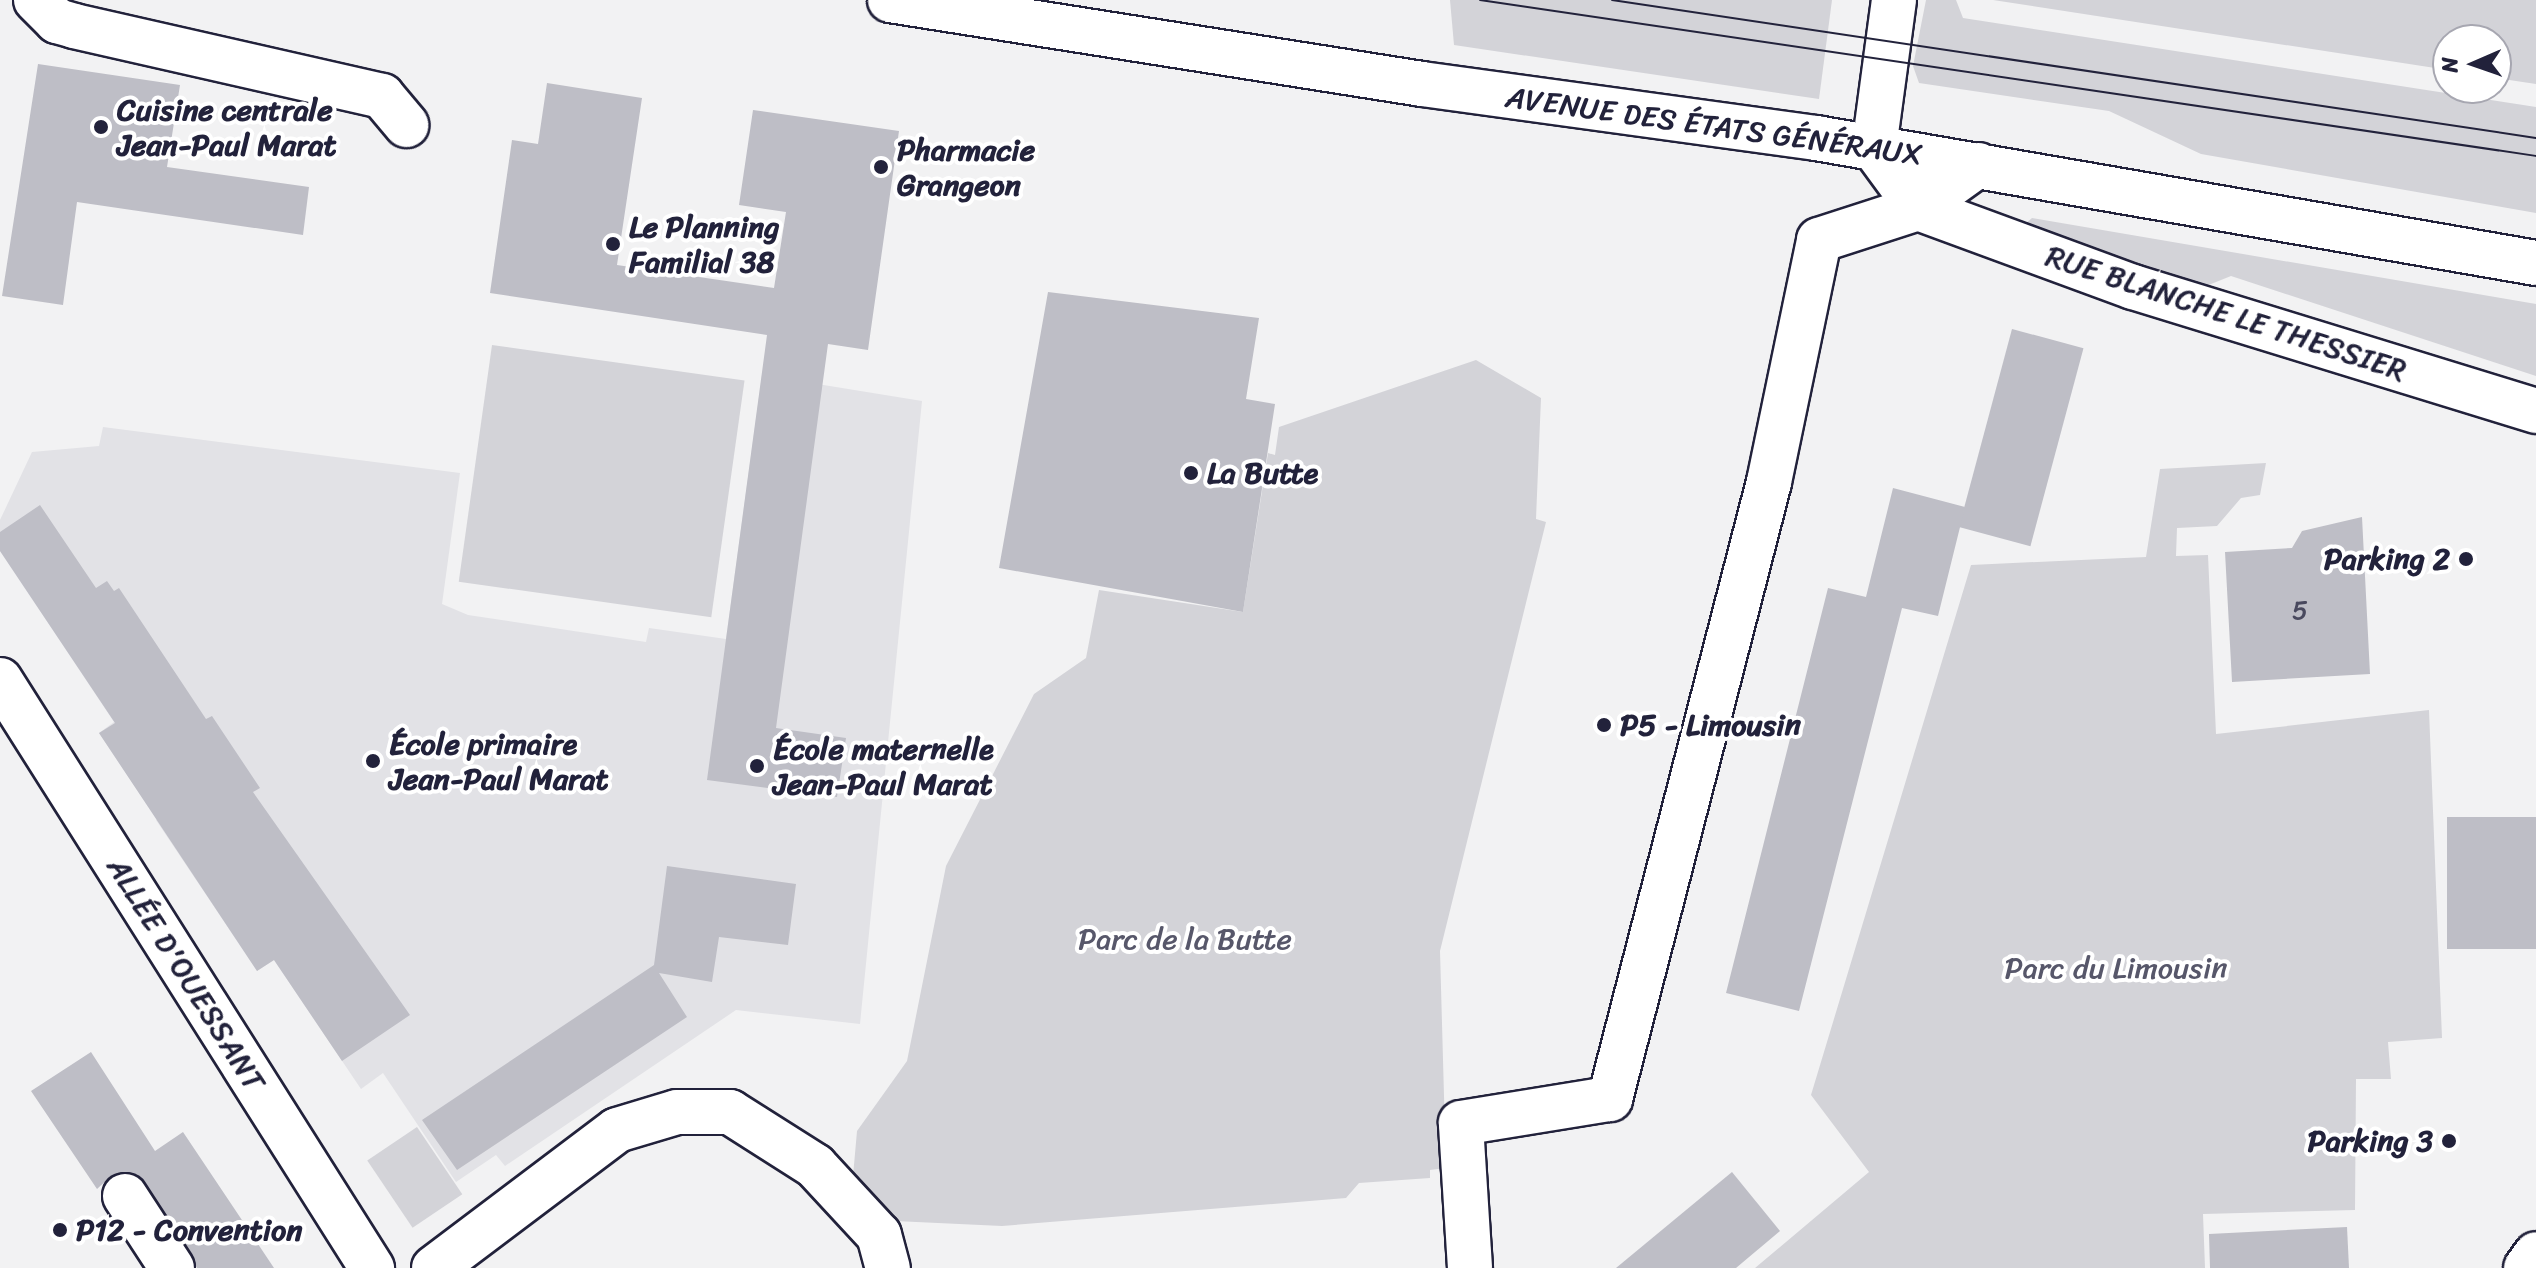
<!DOCTYPE html>
<html>
<head>
<meta charset="utf-8">
<style>
  body { margin:0 }
  #map { position:relative; width:2536px; height:1268px; overflow:hidden; background:#f2f2f3; font-family:Sriracha,sans-serif }
  div>[style] { position:absolute }
  [style*='--x'] { left:calc(var(--x)*1px); top:calc(var(--y)*1px); width:calc(var(--w)*1px); rotate:calc(var(--a)*1deg) }
  .built>* { inset:0; background:#e2e2e6 }
  .green>* { inset:0; background:#d3d3d8; transform-origin:0 0 }
  .building>* { inset:0; background:#bebec6; transform-origin:0 0 }
  .roads { filter:drop-shadow(2px 0 #22223b) drop-shadow(-2px 0 #22223b) drop-shadow(0 2px #22223b) drop-shadow(0 -2px #22223b) }
  .minor>* { height:44px; margin:-22px; padding:0 22px; transform-origin:22px; border-radius:22px; background:#fff }
  .major>* { height:44px; margin:-22px; padding:0 22px; transform-origin:22px; border-radius:22px; background:#fff }
  .tram>* { height:2px; margin:-1px; padding:0 1px; transform-origin:1px; border-radius:1px; background:#22223b }
  .dots>* { width:22px; height:22px; translate:-50% -50%; box-sizing:border-box; border:4px solid #fff; border-radius:50% }
  span { translate:-50% -50%; white-space:nowrap; text-align:center; line-height:1.15; -webkit-text-stroke:8px #fff; paint-order:stroke }
  .number-label { font-size:26px; color:#49495e }
  .number-label span { -webkit-text-stroke-width:0 }
  .poi-label { font-size:30px; color:#22223b; font-weight:700 }
  .left { translate:0 -50%; text-align:left }
  .right { translate:-100% -50%; text-align:right }
  .street-label { font-size:30px; color:#22223b }
  .park-label { font-size:30px; color:#57576a }
  .north { position:absolute; left:2432px; top:24px; width:80px; height:80px; box-sizing:border-box; background:#fff; border:2px solid #a7a7b1; border-radius:50%; rotate:268deg; font-size:22px; font-weight:700; line-height:32px; text-align:center; color:#22223b }
  .north::after { content:''; display:block; margin:auto; width:28px; height:36px; background:#22223b; clip-path:polygon(50% 0,100% 100%,50% 72%,0 100%) }
</style>
</head>
<body>
<div id="map">
  <div class="built">
    <i style="clip-path:polygon(762px 375px,922px 401px,860px 1024px,736px 1010px,505px 1166px,496px 1155px,456px 1182px,383px 1073px,361px 1089px,274px 960px,257px 971px,156px 820px,172px 810px,144px 800px,99px 733px,114px 722px,0 551px,0 520px,32px 452px,99px 446px,103px 427px,460px 473px,442px 604px,468px 615px,646px 642px,649px 628px,726px 639px)"></i>
  </div>
  <div class="green">
    <i style="clip-path:polygon(1450px 0,1832px 0,1819px 99px,1454px 45px)"></i>
    <i style="clip-path:polygon(1926px 0,1956px 0,1963px 18px,2536px 107px,2536px 213px,2201px 154px,2109px 111px,1919px 83px,1913px 66px)"></i>
    <i style="clip-path:polygon(1993px 0,2536px 0,2536px 84px,2496px 78px,2496px 40px,2448px 40px,2448px 70px)"></i>
    <i style="clip-path:polygon(2032px 218px,2536px 304px,2536px 376px,2231px 276px,2201px 288px,2025px 224px)"></i>
    <i style="left:492px;top:345px;width:255px;height:239px;rotate:8deg"></i>
    <i style="clip-path:polygon(1476px 360px,1541px 398px,1536px 519px,1546px 522px,1440px 951px,1446px 1168px,1430px 1170px,1430px 1178px,1359px 1183px,1346px 1198px,1002px 1226px,895px 1221px,853px 1176px,857px 1131px,907px 1061px,946px 866px,1034px 694px,1086px 658px,1099px 590px,1243px 612px,1268px 453px,1275px 455px,1279px 427px)"></i>
    <i style="clip-path:polygon(2266px 463px,2260px 495px,2241px 498px,2217px 526px,2177px 528px,2176px 556px,2208px 555px,2216px 734px,2429px 710px,2442px 1038px,2388px 1042px,2391px 1079px,2356px 1079px,2355px 1210px,2203px 1214px,2205px 1268px,1755px 1268px,1869px 1172px,1811px 1095px,1971px 565px,2146px 557px,2160px 469px)"></i>
    <i style="left:417px;top:1127px;width:81px;height:60px;rotate:56deg"></i>
  </div>
  <div class="building">
    <i style="clip-path:polygon(38px 64px,180px 85px,167px 167px,309px 187px,303px 235px,77px 202px,63px 305px,2px 296px)"></i>
    <i style="clip-path:polygon(547px 83px,642px 98px,617px 265px,774px 288px,786px 212px,739px 205px,753px 110px,899px 131px,868px 350px,828px 344px,776px 728px,846px 738px,837px 797px,707px 780px,767px 335px,490px 293px,512px 140px,538px 144px)"></i>
    <i style="clip-path:polygon(1048px 292px,1259px 318px,1246px 399px,1275px 404px,1243px 612px,999px 568px)"></i>
    <i style="left:2012px;top:329px;width:74px;height:205px;rotate:15deg"></i>
    <i style="clip-path:polygon(1893px 488px,1965px 507px,1938px 616px,1902px 608px,1799px 1011px,1726px 993px,1828px 588px,1866px 597px)"></i>
    <i style="clip-path:polygon(40px 505px,96px 588px,107px 581px,114px 591px,119px 588px,206px 719px,212px 716px,260px 788px,253px 792px,410px 1015px,342px 1061px,274px 960px,257px 971px,99px 733px,115px 723px,0 551px,0 532px)"></i>
    <i style="clip-path:polygon(2362px 517px,2370px 674px,2232px 682px,2225px 552px,2292px 548px,2302px 531px)"></i>
    <i style="left:2536px;top:817px;width:132px;height:89px;rotate:90deg"></i>
    <i style="clip-path:polygon(667px 866px,796px 884px,788px 945px,719px 937px,712px 982px,659px 973px,687px 1017px,457px 1170px,422px 1120px,654px 965px)"></i>
    <i style="clip-path:polygon(91px 1052px,155px 1151px,183px 1132px,274px 1268px,197px 1268px,137px 1174px,112px 1175px,97px 1189px,31px 1091px)"></i>
    <i style="clip-path:polygon(1732px 1172px,1780px 1231px,1736px 1268px,1616px 1268px)"></i>
    <i style="clip-path:polygon(2347px 1227px,2349px 1268px,2210px 1268px,2209px 1234px)"></i>
  </div>
  <div class="roads">
    <div class="minor">
      <i style="--x:36;--y:0;--w:30;--a:45"></i>
      <i style="--x:57;--y:21;--w:18;--a:16"></i>
      <i style="--x:74;--y:26;--w:316;--a:12.8"></i>
      <i style="--x:382;--y:96;--w:38;--a:50"></i>
      <i style="--x:1894;--y:0;--w:149;--a:97.7"></i>
      <i style="--x:1874;--y:148;--w:74;--a:53.7"></i>
      <i style="--x:1918;--y:208;--w:229;--a:20.2"></i>
      <i style="--x:2133;--y:287;--w:422;--a:17.1"></i>
      <i style="--x:0;--y:680;--w:696;--a:57.68"></i>
      <i style="--x:125;--y:1196;--w:86;--a:56.9"></i>
      <i style="--x:434;--y:1268;--w:229;--a:-37"></i>
      <i style="--x:617;--y:1130;--w:63;--a:-16.7"></i>
      <i style="--x:677;--y:1112;--w:53;--a:0"></i>
      <i style="--x:730;--y:1112;--w:101;--a:32.4"></i>
      <i style="--x:815;--y:1166;--w:94;--a:47.2"></i>
      <i style="--x:879;--y:1235;--w:34;--a:75"></i>
      <i style="--x:1470;--y:1268;--w:145;--a:-93.6"></i>
      <i style="--x:1461;--y:1123;--w:151;--a:-9.2"></i>
      <i style="--x:1610;--y:1099;--w:637;--a:-75.55"></i>
      <i style="--x:1769;--y:482;--w:247;--a:-78.3"></i>
      <i style="--x:1819;--y:240;--w:104;--a:-17.9"></i>
      <i style="--x:1918;--y:208;--w:74;--a:-35.6"></i>
      <i style="--x:2526;--y:1268;--w:17;--a:-54"></i>
    </div>
    <div class="major">
      <i style="--x:890;--y:0;--w:539;--a:8.97"></i>
      <i style="--x:1422;--y:84;--w:398;--a:7.8"></i>
      <i style="--x:1816;--y:138;--w:731;--a:9.85"></i>
    </div>
  </div>
  <div class="tram">
    <i style="--x:1480;--y:0;--w:1067;--a:8.4"></i>
    <i style="--x:1612;--y:0;--w:934;--a:8.49"></i>
  </div>
  <div class="dots">
    <i style="left:101px;top:127px;background:#22223b"></i>
    <i style="left:881px;top:167px;background:#22223b"></i>
    <i style="left:613px;top:244px;background:#22223b"></i>
    <i style="left:1191px;top:473px;background:#22223b"></i>
    <i style="left:2466px;top:559px;background:#22223b"></i>
    <i style="left:1604px;top:725px;background:#22223b"></i>
    <i style="left:373px;top:761px;background:#22223b"></i>
    <i style="left:757px;top:766px;background:#22223b"></i>
    <i style="left:2449px;top:1141px;background:#22223b"></i>
    <i style="left:60px;top:1230px;background:#22223b"></i>
  </div>
  <div class="number-label">
    <span style="left:2300px;top:611px">5</span>
  </div>
  <div class="poi-label">
    <span class="left" style="left:117px;top:127px">Cuisine centrale<br>Jean-Paul Marat</span>
    <span class="left" style="left:897px;top:167px">Pharmacie<br>Grangeon</span>
    <span class="left" style="left:629px;top:244px">Le Planning<br>Familial 38</span>
    <span class="left" style="left:1207px;top:473px">La Butte</span>
    <span class="right" style="left:2450px;top:559px">Parking 2</span>
    <span class="left" style="left:1620px;top:725px">P5 - Limousin</span>
    <span class="left" style="left:389px;top:761px">École primaire<br>Jean-Paul Marat</span>
    <span class="left" style="left:773px;top:766px">École maternelle<br>Jean-Paul Marat</span>
    <span class="right" style="left:2433px;top:1141px">Parking 3</span>
    <span class="left" style="left:76px;top:1230px">P12 - Convention</span>
  </div>
  <div class="street-label">
    <span style="left:1714px;top:126px;rotate:8deg">AVENUE DES ÉTATS GÉNÉRAUX</span>
    <span style="left:2226px;top:313px;rotate:18deg">RUE BLANCHE LE THESSIER</span>
    <span style="left:186px;top:974px;rotate:58deg">ALLÉE D'OUESSANT</span>
  </div>
  <div class="park-label">
    <span style="left:1185px;top:939px">Parc de la Butte</span>
    <span style="left:2116px;top:968px">Parc du Limousin</span>
  </div>
  <div class="north">N</div>
</div>
</body>
</html>
